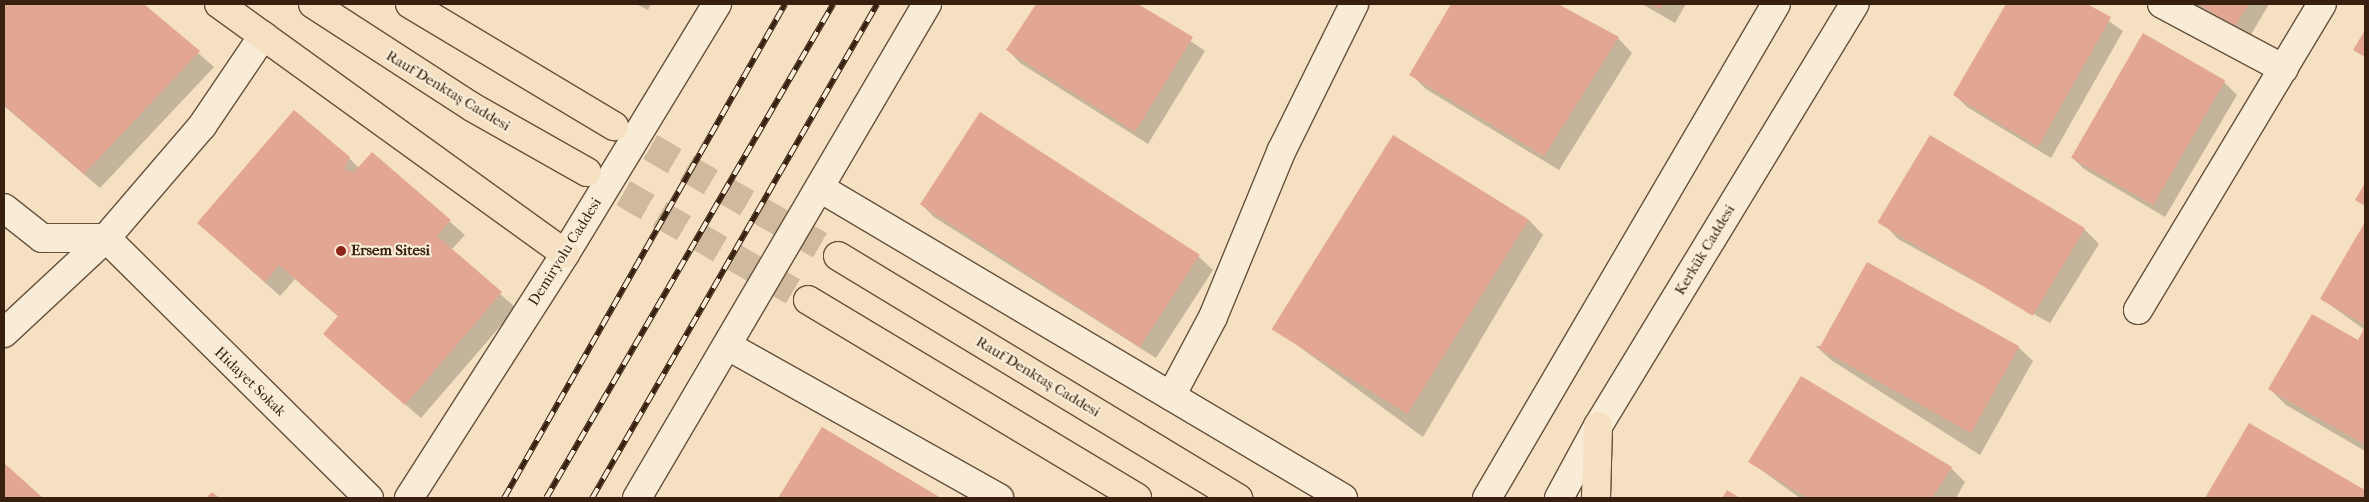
<!DOCTYPE html>
<html>
<head>
<meta charset="utf-8">
<style>
  body { margin:0 }
  #map { position:relative; width:2369px; height:502px; overflow:hidden; background:#f5e1c2; font-family:"IM FELL French Canon",serif }
  div>[style] { position:absolute }
  [style*='--x'] { left:calc(var(--x)*1px); top:calc(var(--y)*1px); width:calc(var(--w)*1px); rotate:calc(var(--a)*1deg) }
  .shadow>* { inset:0; background:#0003 }
  .building>* { inset:0; background:#e3a693; transform-origin:0 0 }
  .primary-tunnel>* { height:28px; margin-top:-14px; transform-origin:0; background:repeating-linear-gradient(90deg,#cfba9e 0 28px,transparent 0 42px) }
  .roads { filter:drop-shadow(1px 0 #66503c) drop-shadow(-1px 0 #66503c) drop-shadow(0 1px #66503c) drop-shadow(0 -1px #66503c) }
  .minor>* { height:28px; margin:-14px; padding:0 14px; transform-origin:14px; border-radius:14px; background:#f8ecd7 }
  .tertiary>* { height:28px; margin:-14px; padding:0 14px; transform-origin:14px; border-radius:14px; background:#f8ecd7 }
  .secondary>* { height:28px; margin:-14px; padding:0 14px; transform-origin:14px; border-radius:14px; background:#f8ecd7 }
  .primary>* { height:28px; margin:-14px; padding:0 14px; transform-origin:14px; border-radius:14px; background:#f5e1c2 }
  .rail>* { height:5.5px; margin-top:-2.75px; transform-origin:0; background:repeating-linear-gradient(90deg,#f8ecd7 0 11px,#37200f 0 22px); box-sizing:border-box; border-block:1px solid #37200f }
  .dots>* { width:14px; height:14px; translate:-50% -50%; box-sizing:border-box; border:2px solid #f8ecd7; border-radius:50% }
  span { translate:-50% -50%; white-space:nowrap; text-align:center; line-height:1.15; -webkit-text-stroke:4.5px #f8ecd7; paint-order:stroke }
  .street-label { font-size:15px; color:#37200f }
  .poi-label { font-size:15px; color:#37200f; font-weight:700 }
  .left { translate:0 -50%; text-align:left }
  .frame { position:absolute; inset:0; border:5px solid #37200f; pointer-events:none }
</style>
</head>
<body>
<div id="map">
  <div class="shadow">
    <i style="clip-path:polygon(4px 4px,142px 4px,214px 67px,100px 188px,4px 106px)"></i>
    <i style="clip-path:polygon(636px 4px,651px 4px,648px 10px)"></i>
    <i style="clip-path:polygon(1037px 4px,1136px 4px,1205px 51px,1148px 144px,1020px 63px,1008px 50px)"></i>
    <i style="clip-path:polygon(1452px 4px,1556px 4px,1618px 38px,1632px 53px,1559px 170px,1426px 89px,1411px 74px)"></i>
    <i style="clip-path:polygon(1642px 4px,1686px 4px,1675px 23px)"></i>
    <i style="clip-path:polygon(2008px 4px,2084px 4px,2123px 31px,2051px 158px,1967px 107px,1955px 95px)"></i>
    <i style="clip-path:polygon(2191px 4px,2269px 4px,2249px 38px)"></i>
    <i style="clip-path:polygon(2224px 82px,2237px 95px,2165px 217px,2084px 169px,2072px 157px)"></i>
    <i style="clip-path:polygon(1930px 136px,2084px 229px,2099px 244px,2050px 323px,1898px 239px,1884px 224px)"></i>
    <i style="clip-path:polygon(1393px 137px,1529px 220px,1543px 235px,1423px 437px,1279px 332px)"></i>
    <i style="clip-path:polygon(372px 154px,465px 235px,451px 250px,516px 308px,421px 418px,324px 334px,339px 317px,295px 279px,280px 296px,198px 223px,349px 158px,359px 168px)"></i>
    <i style="clip-path:polygon(920px 203px,1198px 256px,1213px 270px,1156px 358px,934px 217px)"></i>
    <i style="clip-path:polygon(2365px 225px,2365px 451px,2286px 405px,2270px 389px,2358px 342px,2365px 330px,2322px 299px)"></i>
    <i style="clip-path:polygon(1816px 346px,2018px 347px,2033px 361px,1980px 455px,1831px 360px)"></i>
    <i style="clip-path:polygon(2249px 425px,2365px 492px,2365px 498px,2206px 498px)"></i>
    <i style="clip-path:polygon(822px 428px,939px 498px,780px 498px)"></i>
    <i style="clip-path:polygon(1750px 462px,1951px 468px,1965px 482px,1956px 498px,1800px 498px)"></i>
    <i style="clip-path:polygon(4px 465px,41px 498px,4px 498px)"></i>
  </div>
  <div class="building">
    <i style="clip-path:polygon(4px 4px,144px 4px,200px 51px,84px 174px,4px 105px)"></i>
    <i style="clip-path:polygon(1036px 4px,1138px 4px,1193px 37px,1135px 132px,1006px 50px)"></i>
    <i style="clip-path:polygon(1451px 4px,1558px 4px,1619px 37px,1544px 156px,1409px 75px)"></i>
    <i style="clip-path:polygon(1651px 4px,1663px 4px,1660px 9px)"></i>
    <i style="clip-path:polygon(2006px 4px,2087px 4px,2111px 17px,2038px 147px,1953px 95px)"></i>
    <i style="clip-path:polygon(2198px 4px,2249px 4px,2235px 26px)"></i>
    <i style="clip-path:polygon(2365px 30px,2365px 57px,2353px 50px)"></i>
    <i style="left:2143px;top:33px;width:95px;height:144px;rotate:30deg"></i>
    <i style="clip-path:polygon(294px 110px,350px 157px,344px 169px,353px 173px,372px 152px,451px 220px,437px 236px,502px 292px,405px 405px,323px 334px,338px 316px,279px 265px,265px 282px,197px 223px)"></i>
    <i style="left:980px;top:112px;width:262px;height:110px;rotate:33deg"></i>
    <i style="left:1393px;top:135px;width:160px;height:229px;rotate:32deg"></i>
    <i style="left:1930px;top:135px;width:181px;height:102px;rotate:31deg"></i>
    <i style="clip-path:polygon(2365px 183px,2365px 206px,2355px 200px)"></i>
    <i style="clip-path:polygon(2365px 222px,2365px 325px,2320px 299px)"></i>
    <i style="left:1867px;top:262px;width:174px;height:99px;rotate:29deg"></i>
    <i style="clip-path:polygon(2312px 314px,2358px 340px,2365px 327px,2365px 445px,2268px 389px)"></i>
    <i style="clip-path:polygon(1801px 376px,1952px 467px,1932px 498px,1808px 498px,1748px 462px)"></i>
    <i style="clip-path:polygon(2249px 423px,2365px 490px,2365px 498px,2205px 498px)"></i>
    <i style="clip-path:polygon(822px 427px,941px 498px,778px 498px)"></i>
    <i style="clip-path:polygon(4px 463px,43px 498px,4px 498px)"></i>
    <i style="clip-path:polygon(1727px 490px,1740px 498px,1722px 498px)"></i>
    <i style="clip-path:polygon(212px 492px,220px 498px,206px 498px)"></i>
  </div>
  <div class="primary-tunnel">
    <i style="--x:614;--y:126;--w:259;--a:30.1"></i>
    <i style="--x:587;--y:172;--w:255;--a:30.1"></i>
  </div>
  <div class="roads">
    <div class="minor">
      <i style="--x:2162;--y:4;--w:138;--a:28"></i>
      <i style="--x:4;--y:208;--w:48;--a:38.3"></i>
      <i style="--x:42;--y:238;--w:64;--a:0"></i>
      <i style="--x:106;--y:238;--w:370;--a:44.7"></i>
      <i style="--x:2138;--y:310;--w:357;--a:-59"></i>
      <i style="--x:4;--y:333;--w:139;--a:-43"></i>
      <i style="--x:106;--y:238;--w:148;--a:-49.4"></i>
      <i style="--x:202;--y:126;--w:109;--a:-55.9"></i>
      <i style="--x:728;--y:346;--w:311;--a:29.3"></i>
      <i style="--x:1171;--y:396;--w:89;--a:-62"></i>
      <i style="--x:1213;--y:317;--w:181;--a:-67.6"></i>
      <i style="--x:1282;--y:150;--w:163;--a:-63.7"></i>
    </div>
    <div class="tertiary">
      <i style="--x:820;--y:188;--w:608;--a:30.66"></i>
      <i style="--x:1487;--y:498;--w:572;--a:-59.67"></i>
      <i style="--x:1559;--y:498;--w:82;--a:-61.6"></i>
      <i style="--x:1598;--y:426;--w:494;--a:-58.7"></i>
    </div>
    <div class="secondary">
      <i style="--x:409;--y:498;--w:290;--a:-57.4"></i>
      <i style="--x:565;--y:254;--w:293;--a:-58.7"></i>
      <i style="--x:637;--y:498;--w:573;--a:-59.59"></i>
    </div>
    <div class="primary">
      <i style="--x:219;--y:4;--w:427;--a:35.8"></i>
      <i style="--x:313;--y:4;--w:189;--a:32.9"></i>
      <i style="--x:472;--y:107;--w:132;--a:29.5"></i>
      <i style="--x:410;--y:4;--w:238;--a:30.9"></i>
      <i style="--x:838;--y:256;--w:468;--a:31.2"></i>
      <i style="--x:808;--y:300;--w:384;--a:31"></i>
      <i style="--x:1596;--y:498;--w:72;--a:-88.4"></i>
    </div>
  </div>
  <div class="rail">
    <i style="--x:504;--y:498;--w:568;--a:-60.37"></i>
    <i style="--x:546;--y:498;--w:571;--a:-59.84"></i>
    <i style="--x:592;--y:498;--w:570;--a:-60.02"></i>
  </div>
  <div class="dots">
    <i style="left:341px;top:251px;background:#8f2418"></i>
  </div>
  <div class="street-label">
    <span style="left:448px;top:91px;rotate:31deg">Rauf Denktaş Caddesi</span>
    <span style="left:1705px;top:250px;rotate:-59deg">Kerkük Caddesi</span>
    <span style="left:565px;top:252px;rotate:-58deg">Demiryolu Caddesi</span>
    <span style="left:1038px;top:377px;rotate:31deg">Rauf Denktaş Caddesi</span>
    <span style="left:250px;top:382px;rotate:44deg">Hidayet Sokak</span>
  </div>
  <div class="poi-label">
    <span class="left" style="left:351px;top:251px">Ersem Sitesi</span>
  </div>
  <div class="frame"></div>
</div>
</body>
</html>
